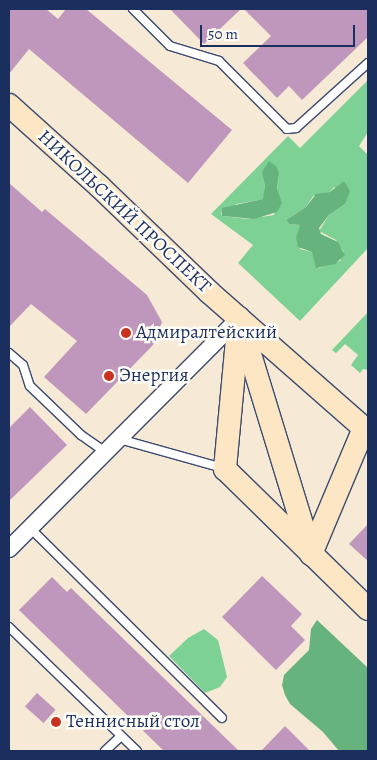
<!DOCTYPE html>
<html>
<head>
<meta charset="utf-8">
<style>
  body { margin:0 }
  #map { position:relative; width:377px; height:760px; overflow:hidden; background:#f6ead6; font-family:Alegreya,serif }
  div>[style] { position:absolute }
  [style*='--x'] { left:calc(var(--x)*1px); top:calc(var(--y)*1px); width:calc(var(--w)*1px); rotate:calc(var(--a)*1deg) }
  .green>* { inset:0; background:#7dd194 }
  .forest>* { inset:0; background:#66b37e }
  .building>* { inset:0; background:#c097bc; transform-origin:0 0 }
  .roads { filter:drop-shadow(1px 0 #3c4b70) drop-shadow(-1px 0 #3c4b70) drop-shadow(0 1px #3c4b70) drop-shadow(0 -1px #3c4b70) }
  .lane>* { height:8px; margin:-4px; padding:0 4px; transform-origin:4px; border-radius:4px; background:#fff }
  .street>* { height:16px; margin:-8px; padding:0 8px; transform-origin:8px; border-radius:8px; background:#fff }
  .secondary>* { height:22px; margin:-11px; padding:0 11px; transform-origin:11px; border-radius:11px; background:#fce6c4 }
  .dots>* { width:14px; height:14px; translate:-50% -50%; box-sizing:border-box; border:2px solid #fdfcf7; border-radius:50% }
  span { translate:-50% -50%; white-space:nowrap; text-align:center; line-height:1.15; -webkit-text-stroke:5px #fdfcf7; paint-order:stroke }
  .street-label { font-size:19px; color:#1b2f5e }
  .poi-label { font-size:19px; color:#1b2f5e }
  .left { translate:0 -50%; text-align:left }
  .frame { position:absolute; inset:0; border:10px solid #1b2f5e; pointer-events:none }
  .scale { position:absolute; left:200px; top:25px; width:155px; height:22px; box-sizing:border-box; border:2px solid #1b2f5e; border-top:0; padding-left:6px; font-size:15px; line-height:18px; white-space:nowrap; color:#1b2f5e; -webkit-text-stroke:4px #fdfcf7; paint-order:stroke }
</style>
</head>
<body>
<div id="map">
  <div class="green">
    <i style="clip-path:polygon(evenodd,368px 80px,368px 132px,359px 146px,368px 155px,368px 248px,300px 321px,238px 263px,253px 245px,211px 214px,288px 136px,300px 148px,368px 80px,279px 174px,274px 215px,247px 219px,222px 216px,221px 213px,237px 204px,264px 199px,265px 182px,279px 174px,368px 80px,334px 187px,346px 200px,345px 204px,329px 215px,319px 231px,336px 240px,344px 252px,340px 261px,319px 268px,312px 252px,300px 249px,300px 225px,289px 224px,286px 220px,306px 207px,313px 196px,330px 192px,334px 187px)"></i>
    <i style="clip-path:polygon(368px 312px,368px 370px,363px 369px,360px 373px,351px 365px,358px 355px,345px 344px,336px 353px,332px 350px)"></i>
    <i style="clip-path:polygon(204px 629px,218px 640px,227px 677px,220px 687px,205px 693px,169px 656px,188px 638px)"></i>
  </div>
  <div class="forest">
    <i style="clip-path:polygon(269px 161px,277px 167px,279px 174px,277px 189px,282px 203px,277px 212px,254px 219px,222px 216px,222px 208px,263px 199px,265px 185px,262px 172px)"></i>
    <i style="clip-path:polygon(344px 181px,350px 191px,345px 204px,329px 215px,319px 228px,321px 234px,338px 242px,345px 255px,335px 264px,316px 268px,312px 252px,298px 247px,296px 238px,300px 225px,289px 224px,286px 220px,306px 207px,316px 194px,330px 192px)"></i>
    <i style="clip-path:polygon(317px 620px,368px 668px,368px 751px,339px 751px,323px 732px,290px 704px,285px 695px,282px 685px,284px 675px,309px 650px,311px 629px)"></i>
  </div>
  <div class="building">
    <i style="clip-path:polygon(9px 9px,46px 9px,58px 19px,66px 9px,86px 9px,232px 130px,188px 183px,29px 49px,9px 74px)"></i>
    <i style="clip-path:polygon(170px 9px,241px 9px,204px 44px)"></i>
    <i style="clip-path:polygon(244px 9px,368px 9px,368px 37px,302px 100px,289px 86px,277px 98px,243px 63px,271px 36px)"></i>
    <i style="clip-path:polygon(9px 183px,42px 212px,45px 209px,147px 295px,162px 322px,153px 345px,86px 414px,44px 377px,77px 341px,31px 304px,9px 327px)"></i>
    <i style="clip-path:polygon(30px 407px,67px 445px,9px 501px,9px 428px)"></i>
    <i style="clip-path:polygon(368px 524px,368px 561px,349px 544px)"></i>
    <i style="clip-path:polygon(262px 576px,302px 614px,291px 626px,305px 640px,276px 670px,222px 617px)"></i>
    <i style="clip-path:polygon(52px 577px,67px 592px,71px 588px,239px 751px,164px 751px,19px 610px)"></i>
    <i style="left:37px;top:693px;width:25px;height:18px;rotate:42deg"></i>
    <i style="clip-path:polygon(285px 726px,310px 751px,261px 751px)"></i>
  </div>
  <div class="roads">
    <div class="lane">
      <i style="--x:133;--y:9;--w:52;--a:45"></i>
      <i style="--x:170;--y:46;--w:51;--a:17"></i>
      <i style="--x:219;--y:61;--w:96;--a:45"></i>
      <i style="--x:287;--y:129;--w:9;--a:-6"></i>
      <i style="--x:296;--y:128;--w:97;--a:-42.1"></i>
      <i style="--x:9;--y:353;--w:18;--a:41"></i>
      <i style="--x:23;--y:365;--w:22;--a:72"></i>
      <i style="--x:30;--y:386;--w:71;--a:43.9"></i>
      <i style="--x:81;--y:435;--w:29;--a:35"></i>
      <i style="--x:119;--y:439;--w:108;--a:15.6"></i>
      <i style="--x:30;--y:528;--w:270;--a:44.7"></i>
      <i style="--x:9;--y:627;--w:178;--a:44.1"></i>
      <i style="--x:105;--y:751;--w:22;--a:-43"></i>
    </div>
    <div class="street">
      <i style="--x:9;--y:549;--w:326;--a:-45.1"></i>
    </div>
    <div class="secondary">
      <i style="--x:9;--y:105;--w:121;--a:42"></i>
      <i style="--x:99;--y:186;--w:153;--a:43.9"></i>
      <i style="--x:209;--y:292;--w:206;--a:41.3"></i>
      <i style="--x:364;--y:428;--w:137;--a:112.8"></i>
      <i style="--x:239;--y:318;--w:152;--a:95.3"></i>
      <i style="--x:225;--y:469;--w:200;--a:44.4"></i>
      <i style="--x:242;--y:328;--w:233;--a:73"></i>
    </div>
  </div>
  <div class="dots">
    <i style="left:126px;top:333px;background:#c8321e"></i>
    <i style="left:109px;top:376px;background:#c8321e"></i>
    <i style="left:56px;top:722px;background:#c8321e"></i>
  </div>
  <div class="street-label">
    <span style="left:124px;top:212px;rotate:43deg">НИКОЛЬСКИЙ ПРОСПЕКТ</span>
  </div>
  <div class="poi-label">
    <span class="left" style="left:136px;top:333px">Адмиралтейский</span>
    <span class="left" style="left:119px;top:376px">Энергия</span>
    <span class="left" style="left:66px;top:722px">Теннисный стол</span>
  </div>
  <div class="frame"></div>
  <div class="scale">50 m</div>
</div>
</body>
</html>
